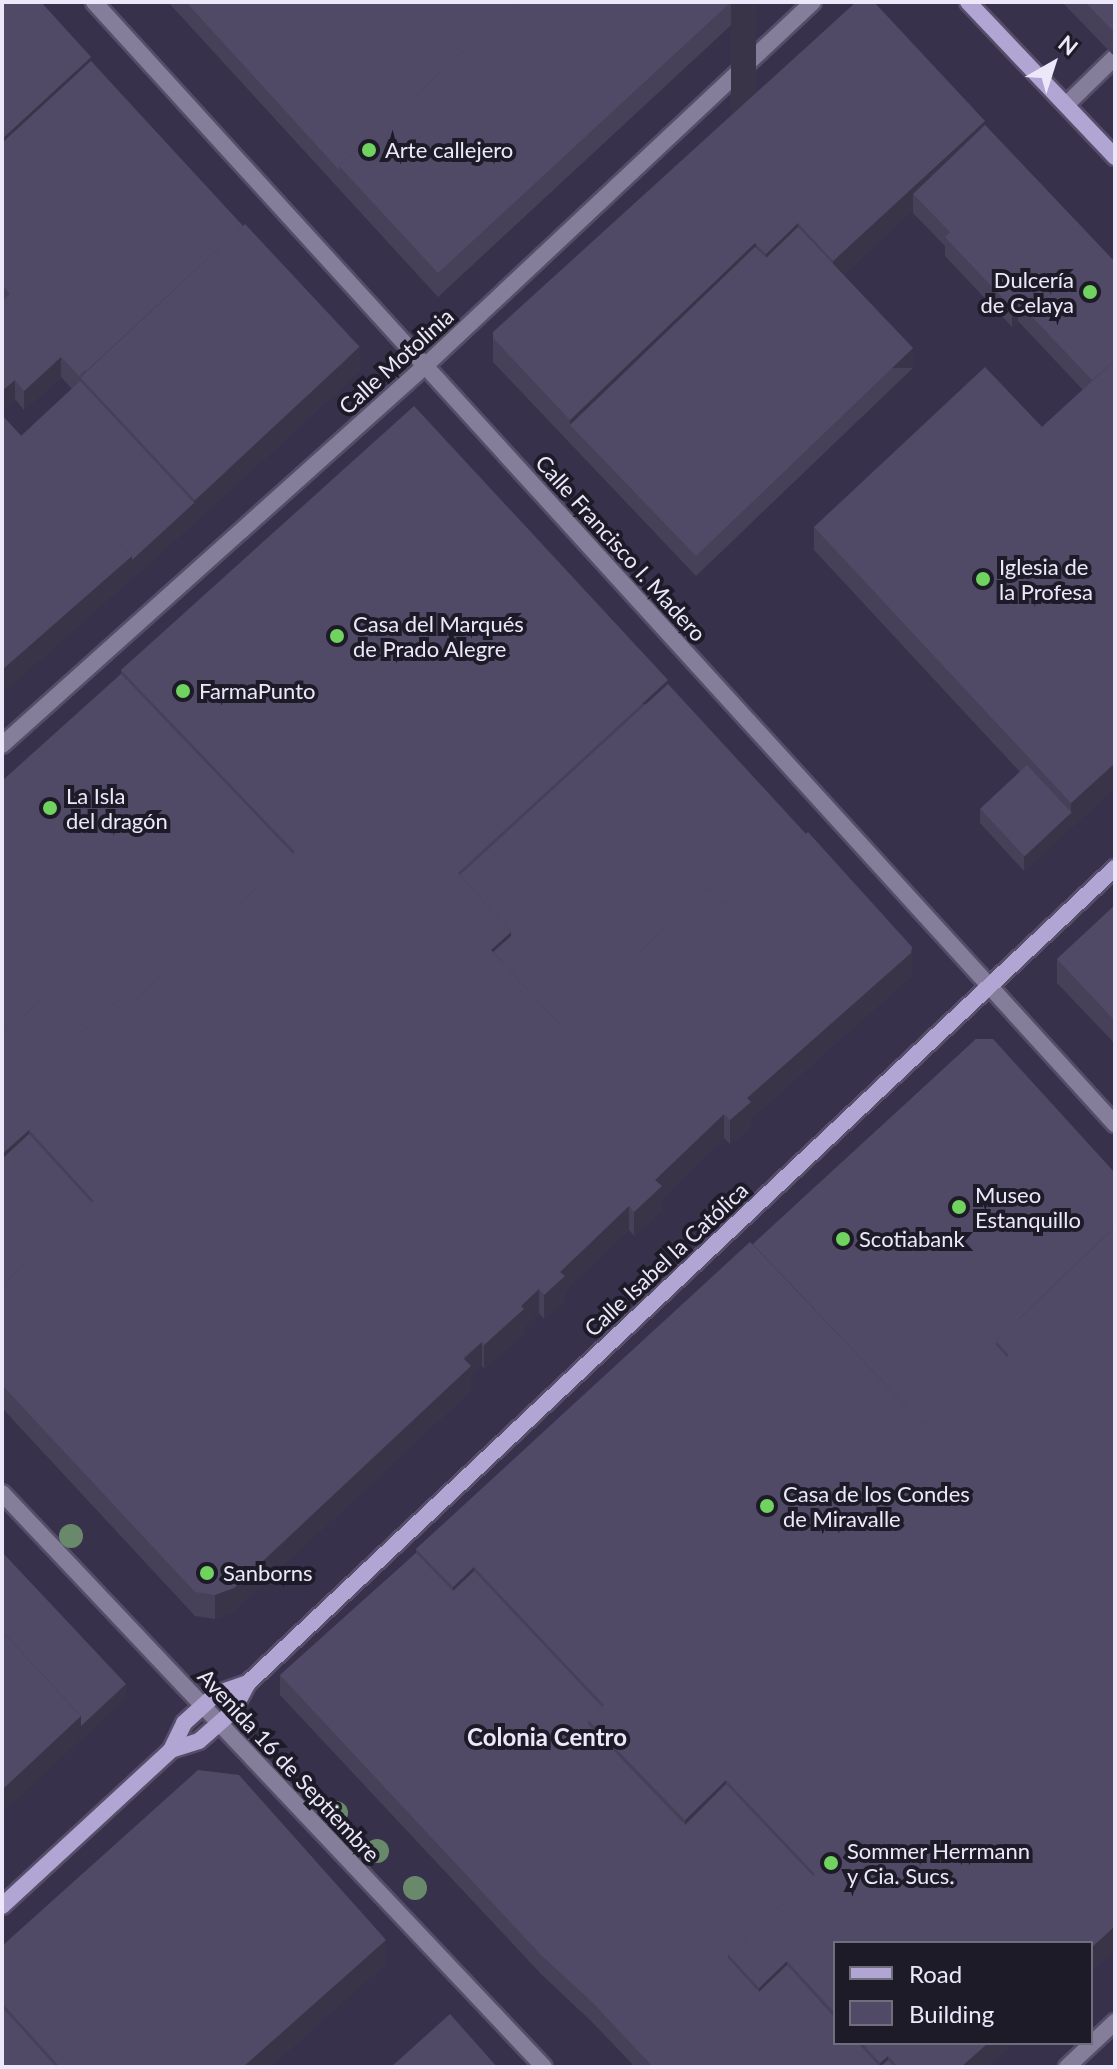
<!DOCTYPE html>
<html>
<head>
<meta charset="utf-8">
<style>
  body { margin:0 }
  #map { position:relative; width:1117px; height:2069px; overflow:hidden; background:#38314c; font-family:Lato,sans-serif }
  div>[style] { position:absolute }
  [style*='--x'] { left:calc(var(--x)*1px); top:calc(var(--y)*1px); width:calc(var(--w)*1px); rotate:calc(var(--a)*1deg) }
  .roads { filter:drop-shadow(2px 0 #554e68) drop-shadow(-2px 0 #554e68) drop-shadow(0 2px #554e68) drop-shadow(0 -2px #554e68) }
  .lane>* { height:16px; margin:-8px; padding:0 8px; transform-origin:8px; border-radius:8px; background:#847e9a }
  .street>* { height:16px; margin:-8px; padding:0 8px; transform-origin:8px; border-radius:8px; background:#847e9a }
  .secondary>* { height:16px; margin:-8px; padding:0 8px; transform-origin:8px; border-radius:8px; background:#b0a5d3 }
  .trees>* { width:24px; height:24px; margin:-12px; border-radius:50%; background:#688a6b }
  .wall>* { inset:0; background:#464059 }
  .shaded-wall>* { inset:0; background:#393448; transform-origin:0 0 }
  .building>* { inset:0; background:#514a67; transform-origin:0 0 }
  .dots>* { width:22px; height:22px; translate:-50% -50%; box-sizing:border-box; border:4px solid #1e1b28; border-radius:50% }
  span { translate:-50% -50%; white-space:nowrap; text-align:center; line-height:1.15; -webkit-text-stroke:8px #1e1b28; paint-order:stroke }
  .poi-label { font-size:22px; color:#ece8fa }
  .left { translate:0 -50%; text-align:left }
  .right { translate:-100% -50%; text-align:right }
  .street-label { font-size:22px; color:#ece8fa }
  .neighbourhood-label { font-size:24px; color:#ece8fa; font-weight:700 }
  .frame { position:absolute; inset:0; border:4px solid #ece8fa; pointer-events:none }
  .legend { position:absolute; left:833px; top:1941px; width:260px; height:104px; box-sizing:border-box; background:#1e1b28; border:2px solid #706d7c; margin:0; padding:10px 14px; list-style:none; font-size:24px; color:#ece8fa }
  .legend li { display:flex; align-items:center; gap:16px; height:40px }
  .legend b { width:40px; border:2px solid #706d7c }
  .north { position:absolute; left:1013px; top:24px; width:80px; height:80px; -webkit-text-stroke:6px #1e1b28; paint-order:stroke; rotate:39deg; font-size:22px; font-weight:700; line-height:32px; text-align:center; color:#ece8fa }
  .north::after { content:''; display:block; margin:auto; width:28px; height:36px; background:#ece8fa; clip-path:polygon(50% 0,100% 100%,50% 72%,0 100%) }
</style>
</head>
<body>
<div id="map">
  <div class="roads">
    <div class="lane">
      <i style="--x:1066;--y:105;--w:69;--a:-44.4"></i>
    </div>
    <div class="street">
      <i style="--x:94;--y:2;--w:1517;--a:47.7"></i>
      <i style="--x:2;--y:745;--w:568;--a:-41.86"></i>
      <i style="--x:425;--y:366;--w:532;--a:-43.17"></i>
      <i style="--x:2;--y:1493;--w:789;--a:46.64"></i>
      <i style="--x:1067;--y:2067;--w:66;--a:-43.2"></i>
    </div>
    <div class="secondary">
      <i style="--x:968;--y:2;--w:214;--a:46.5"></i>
      <i style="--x:171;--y:1750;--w:29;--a:-18"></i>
      <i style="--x:199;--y:1741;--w:45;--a:-41.4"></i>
      <i style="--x:233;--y:1711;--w:32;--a:-62"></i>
      <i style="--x:248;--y:1683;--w:1190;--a:-43.23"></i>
      <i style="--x:2;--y:1906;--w:230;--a:-42.7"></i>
      <i style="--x:171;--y:1750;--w:30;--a:-64"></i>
      <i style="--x:184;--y:1723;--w:43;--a:-42.2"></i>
      <i style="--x:216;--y:1694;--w:34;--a:-19"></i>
    </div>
  </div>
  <div class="trees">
    <i style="left:71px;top:1536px"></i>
    <i style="left:336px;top:1813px"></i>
    <i style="left:377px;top:1851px"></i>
    <i style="left:415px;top:1888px"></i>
  </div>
  <div class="wall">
    <i style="clip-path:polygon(2px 2px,91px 61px,360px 371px,132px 579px,21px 436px,72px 389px,61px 377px,24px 410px,15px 399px,2px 411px)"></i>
    <i style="clip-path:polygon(168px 2px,756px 2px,438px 297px)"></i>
    <i style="clip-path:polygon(1062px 2px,1115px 2px,1115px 57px)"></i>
    <i style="clip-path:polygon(985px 125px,1115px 262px,1115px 787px,1024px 871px,980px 823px,980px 809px,1020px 772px,814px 550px,814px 527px,1042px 427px,1083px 390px,1018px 321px,1012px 327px,945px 256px,945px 246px,913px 213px,913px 210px,843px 275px,913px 368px,696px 576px,493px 362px,493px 332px)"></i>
    <i style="clip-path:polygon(121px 670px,668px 684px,912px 971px,911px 976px,751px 1118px,751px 1126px,730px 1144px,724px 1138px,662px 1198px,662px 1210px,634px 1236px,629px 1230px,565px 1291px,565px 1300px,544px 1319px,539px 1313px,524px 1327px,524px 1333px,484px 1369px,482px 1365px,471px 1375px,471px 1390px,234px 1611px,215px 1619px,195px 1616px,2px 1408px,2px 781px,121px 674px)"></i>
    <i style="clip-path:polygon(1115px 905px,1115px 1044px,1057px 983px,1057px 959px)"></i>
    <i style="clip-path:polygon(976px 1039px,1115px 1950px,1091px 1972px,1091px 1943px,835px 1943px,835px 2043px,1013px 2043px,987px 2067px,635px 2067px,592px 2022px,541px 1974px,280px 1695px,280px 1675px,416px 1553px,416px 1549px,753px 1244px)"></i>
    <i style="clip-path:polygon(2px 1946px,386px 1963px,270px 2067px,2px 2067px)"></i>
  </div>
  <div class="shaded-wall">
    <i style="left:731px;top:2px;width:25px;height:399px"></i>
    <i style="clip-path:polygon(91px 57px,91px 80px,2px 163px,2px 139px)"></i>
    <i style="clip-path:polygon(985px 121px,985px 144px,913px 194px,913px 210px,833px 284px,833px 261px)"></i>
    <i style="clip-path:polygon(798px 223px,798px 246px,766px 277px,766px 254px)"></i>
    <i style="clip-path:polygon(755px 243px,755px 267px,570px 425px,570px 444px,570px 420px)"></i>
    <i style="clip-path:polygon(1018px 302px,1018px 321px,1012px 327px,1012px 308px)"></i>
    <i style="clip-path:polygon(360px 347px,360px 371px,132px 579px,2px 694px,2px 670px,132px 556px,194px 503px,194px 499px)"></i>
    <i style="left:913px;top:348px;width:20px;height:301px;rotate:90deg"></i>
    <i style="clip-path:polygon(61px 357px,61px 377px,24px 410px,24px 391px)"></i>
    <i style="clip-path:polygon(15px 380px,15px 399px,2px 411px,2px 391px)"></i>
    <i style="left:668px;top:680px;width:24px;height:285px;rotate:90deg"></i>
    <i style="clip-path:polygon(1115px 763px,1115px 787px,1024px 871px,1024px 857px,1071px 813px,1071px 803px)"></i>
    <i style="clip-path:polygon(511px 932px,511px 955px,501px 964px,491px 950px)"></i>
    <i style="clip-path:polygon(912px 947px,912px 971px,911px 976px,751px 1118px,751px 1126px,730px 1144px,730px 1120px,747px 1098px)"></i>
    <i style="clip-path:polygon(724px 1114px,724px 1138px,662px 1198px,662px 1210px,634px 1236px,634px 1212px,655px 1180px)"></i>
    <i style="clip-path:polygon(29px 1130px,29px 1153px,2px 1178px,2px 1154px)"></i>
    <i style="clip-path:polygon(629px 1206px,629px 1230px,565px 1291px,565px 1300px,544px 1319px,544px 1295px,560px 1272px)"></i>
    <i style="clip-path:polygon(539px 1289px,539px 1313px,524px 1327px,524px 1333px,484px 1369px,484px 1345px,521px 1306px)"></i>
    <i style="clip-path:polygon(482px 1342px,482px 1365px,471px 1375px,471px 1390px,234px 1611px,215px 1619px,215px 1595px)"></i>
    <i style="clip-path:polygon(474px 1567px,474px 1591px,453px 1611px,453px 1587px)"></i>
    <i style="clip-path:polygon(126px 1684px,126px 1698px,2px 1813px,2px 1790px,81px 1716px)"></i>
    <i style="clip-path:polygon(726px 1780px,726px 1804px,685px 1844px,685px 1820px)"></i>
    <i style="clip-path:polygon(1115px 1926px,1115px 1950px,1091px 1972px,1091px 1948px)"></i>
    <i style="clip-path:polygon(386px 1940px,386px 1963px,270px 2067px,243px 2067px)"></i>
    <i style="clip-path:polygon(787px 1961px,787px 1985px,759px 2012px,759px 1988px)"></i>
    <i style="clip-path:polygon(988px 2043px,1013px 2043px,987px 2067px,961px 2067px)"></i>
    <i style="clip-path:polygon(888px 2056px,888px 2067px,880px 2067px,880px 2063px)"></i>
  </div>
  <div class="building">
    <i style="clip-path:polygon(2px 2px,41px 2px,91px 57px,2px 139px)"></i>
    <i style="clip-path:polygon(186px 2px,517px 2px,339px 166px,339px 170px)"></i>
    <i style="clip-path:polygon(517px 2px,731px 2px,438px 273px,339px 166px)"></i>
    <i style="clip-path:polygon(856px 2px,874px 2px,985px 121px,833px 261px,798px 223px,766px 254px,755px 243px,570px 420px,493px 338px,493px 332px)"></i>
    <i style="clip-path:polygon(1085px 2px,1115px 2px,1115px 33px)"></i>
    <i style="clip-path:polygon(91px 61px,243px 226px,86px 371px,85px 370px,79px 376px,61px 357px,24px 391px,15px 380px,2px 391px,2px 301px,10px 294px,2px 285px,2px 143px)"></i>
    <i style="clip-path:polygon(985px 125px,1115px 262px,1115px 360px,1092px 380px,1018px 302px,1012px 308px,945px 237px,950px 232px,913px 194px)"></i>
    <i style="left:245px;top:224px;width:168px;height:225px;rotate:47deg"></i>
    <i style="clip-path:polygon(798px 227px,913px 348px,696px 556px,570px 425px,755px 247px,766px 258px)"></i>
    <i style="clip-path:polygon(1115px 360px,1115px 763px,1071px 803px,814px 527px,985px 367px,1042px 427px)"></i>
    <i style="clip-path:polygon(80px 381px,194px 503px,132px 560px,132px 556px,21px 436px)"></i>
    <i style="clip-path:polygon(414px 406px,668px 680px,458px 873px,511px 932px,491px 950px,561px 1026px,708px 887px,724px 905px,808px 832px,912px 947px,911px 953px,747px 1098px,751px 1102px,730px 1120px,724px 1114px,655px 1180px,662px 1186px,634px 1212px,629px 1206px,560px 1272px,565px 1276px,544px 1295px,539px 1289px,521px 1306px,524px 1309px,484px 1345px,482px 1342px,463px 1358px,471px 1366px,234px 1588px,215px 1595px,195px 1592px,2px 1385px,2px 1285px,94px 1201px,29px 1130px,2px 1154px,2px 1035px,48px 994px,82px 1032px,114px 1003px,123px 1011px,295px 852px,121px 670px)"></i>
    <i style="clip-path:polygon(2px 415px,132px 556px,2px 670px)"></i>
    <i style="clip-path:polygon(121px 674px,293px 854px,123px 1011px,114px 1003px,82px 1032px,48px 994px,2px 1035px,2px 781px)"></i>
    <i style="clip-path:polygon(668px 684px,806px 834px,724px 905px,708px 887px,561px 1026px,493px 952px,511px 936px,511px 932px,460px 875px)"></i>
    <i style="left:1027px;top:765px;width:65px;height:64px;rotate:47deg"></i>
    <i style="clip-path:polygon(1115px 905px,1115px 1021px,1057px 959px)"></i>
    <i style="clip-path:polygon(976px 1039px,993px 1039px,1115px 1173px,1115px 1228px,1104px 1237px,996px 1341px,996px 1345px,1007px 1357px,954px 1403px,950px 1399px,924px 1425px,753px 1244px)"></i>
    <i style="clip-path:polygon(29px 1134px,92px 1203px,2px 1285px,2px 1159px)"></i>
    <i style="clip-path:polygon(1115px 1228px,1115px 1926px,1091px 1948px,1091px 1943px,835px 1943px,835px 2013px,787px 1961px,759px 1988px,728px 1954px,815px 1874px,726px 1780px,685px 1820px,588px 1720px,604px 1705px,474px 1567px,453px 1587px,416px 1549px,750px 1242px,924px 1425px,950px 1399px,954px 1403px,1009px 1355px,996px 1341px,1104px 1237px)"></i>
    <i style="clip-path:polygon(2px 1552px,126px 1684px,81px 1726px,81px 1716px,2px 1631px)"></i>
    <i style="clip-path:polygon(416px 1553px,453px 1591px,474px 1571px,602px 1707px,588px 1720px,588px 1724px,685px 1825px,726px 1784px,813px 1876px,728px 1954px,728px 1958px,759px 1992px,787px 1965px,835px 2018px,835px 2043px,858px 2043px,880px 2067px,653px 2067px,592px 2002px,541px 1955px,280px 1675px)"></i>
    <i style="clip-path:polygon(2px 1631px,81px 1716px,2px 1790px)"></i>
    <i style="clip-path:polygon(198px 1770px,239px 1775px,386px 1940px,243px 2067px,60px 2067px,2px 2003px,2px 1946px)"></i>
    <i style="clip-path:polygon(2px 2007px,56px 2067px,2px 2067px)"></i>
    <i style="clip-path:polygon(450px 2014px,497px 2067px,391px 2067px)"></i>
    <i style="clip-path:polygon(862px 2043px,988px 2043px,961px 2067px,898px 2067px,888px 2056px,880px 2063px)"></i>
    <i style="clip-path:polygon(888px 2060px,894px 2067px,880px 2067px)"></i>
  </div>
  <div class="dots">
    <i style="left:369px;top:150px;background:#70d35f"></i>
    <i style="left:1090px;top:292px;background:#70d35f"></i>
    <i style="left:983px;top:579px;background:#70d35f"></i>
    <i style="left:337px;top:636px;background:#70d35f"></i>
    <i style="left:183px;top:691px;background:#70d35f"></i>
    <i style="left:50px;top:808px;background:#70d35f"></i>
    <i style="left:959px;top:1207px;background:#70d35f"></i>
    <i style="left:843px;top:1239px;background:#70d35f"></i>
    <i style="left:767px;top:1506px;background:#70d35f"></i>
    <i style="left:207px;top:1573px;background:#70d35f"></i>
    <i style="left:831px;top:1863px;background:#70d35f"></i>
  </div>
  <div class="poi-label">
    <span class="left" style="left:385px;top:150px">Arte callejero</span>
    <span class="right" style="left:1074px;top:292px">Dulcería<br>de Celaya</span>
    <span class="left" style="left:999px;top:579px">Iglesia de<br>la Profesa</span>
    <span class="left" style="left:353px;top:636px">Casa del Marqués<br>de Prado Alegre</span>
    <span class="left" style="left:199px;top:691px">FarmaPunto</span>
    <span class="left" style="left:66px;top:808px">La Isla<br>del dragón</span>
    <span class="left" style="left:975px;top:1207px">Museo<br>Estanquillo</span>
    <span class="left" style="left:859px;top:1239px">Scotiabank</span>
    <span class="left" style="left:783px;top:1506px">Casa de los Condes<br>de Miravalle</span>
    <span class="left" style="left:223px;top:1573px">Sanborns</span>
    <span class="left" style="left:847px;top:1863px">Sommer Herrmann<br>y Cia. Sucs.</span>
  </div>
  <div class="street-label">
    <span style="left:396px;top:361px;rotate:-42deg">Calle Motolinia</span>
    <span style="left:621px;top:548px;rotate:48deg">Calle Francisco I. Madero</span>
    <span style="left:666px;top:1259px;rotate:-43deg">Calle Isabel la Católica</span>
    <span style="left:289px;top:1765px;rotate:47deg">Avenida 16 de Septiembre</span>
  </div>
  <div class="neighbourhood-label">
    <span style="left:547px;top:1737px">Colonia Centro</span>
  </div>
  <div class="frame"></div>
  <ul class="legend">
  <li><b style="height:10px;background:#b0a5d3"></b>Road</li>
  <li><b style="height:22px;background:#514a67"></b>Building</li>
  </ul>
  <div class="north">N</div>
</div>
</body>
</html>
